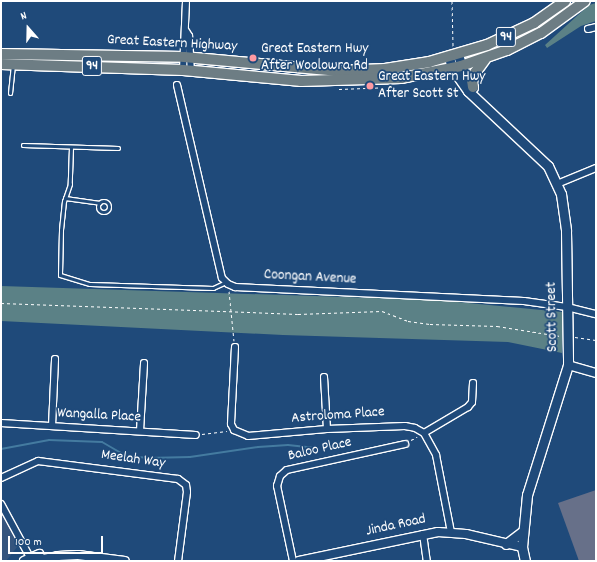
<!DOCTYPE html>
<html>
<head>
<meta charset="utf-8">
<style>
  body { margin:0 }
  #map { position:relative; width:597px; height:562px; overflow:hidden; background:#1f4a7a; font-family:Dekko,sans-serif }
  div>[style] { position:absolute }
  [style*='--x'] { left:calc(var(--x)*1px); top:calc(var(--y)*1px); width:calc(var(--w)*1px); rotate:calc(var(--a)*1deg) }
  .built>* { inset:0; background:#35557e }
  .green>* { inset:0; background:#5b8186 }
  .stream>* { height:2px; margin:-1px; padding:0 1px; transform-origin:1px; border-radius:1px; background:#447ba0 }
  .building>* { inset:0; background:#677089 }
  .path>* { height:1px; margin-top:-0.5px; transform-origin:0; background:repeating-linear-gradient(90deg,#fff 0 3px,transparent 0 6px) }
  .roads { filter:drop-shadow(1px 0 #fff) drop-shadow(-1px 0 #fff) drop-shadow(0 1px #fff) drop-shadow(0 -1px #fff) }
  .service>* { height:3px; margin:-1.5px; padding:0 1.5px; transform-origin:1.5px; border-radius:1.5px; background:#1f4a7a }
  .service>.ring { margin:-1.5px; padding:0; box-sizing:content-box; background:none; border:3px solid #1f4a7a; border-radius:50% }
  .minor>* { height:6px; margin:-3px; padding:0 3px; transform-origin:3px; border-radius:3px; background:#1f4a7a }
  .tertiary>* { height:8px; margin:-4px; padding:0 4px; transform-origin:4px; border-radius:4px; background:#1f4a7a }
  .secondary>* { height:9px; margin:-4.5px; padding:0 4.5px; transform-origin:4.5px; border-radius:4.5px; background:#1f4a7a }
  .trunk>* { height:10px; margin:-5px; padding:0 5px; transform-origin:5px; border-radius:5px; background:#6d7d84 }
  .dots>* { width:11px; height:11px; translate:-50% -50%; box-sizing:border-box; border:2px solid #1f4a7a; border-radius:50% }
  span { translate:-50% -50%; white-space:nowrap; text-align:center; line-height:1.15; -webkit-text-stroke:3.5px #1f4a7a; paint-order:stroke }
  .shield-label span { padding:1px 3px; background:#1f4a7a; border:1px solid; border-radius:3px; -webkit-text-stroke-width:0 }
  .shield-label { font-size:14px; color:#fff; font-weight:700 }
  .street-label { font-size:15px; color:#fff }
  .poi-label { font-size:15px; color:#fff }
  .left { translate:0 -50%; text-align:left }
  .frame { position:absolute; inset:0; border:2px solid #fff; pointer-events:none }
  .north { position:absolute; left:8px; top:8px; width:40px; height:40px; -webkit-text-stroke:3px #1f4a7a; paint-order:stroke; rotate:340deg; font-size:11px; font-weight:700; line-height:16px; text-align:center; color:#fff }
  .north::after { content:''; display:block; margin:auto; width:14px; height:18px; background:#fff; clip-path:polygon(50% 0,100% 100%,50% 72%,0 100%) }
  .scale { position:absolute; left:8px; top:536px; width:95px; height:18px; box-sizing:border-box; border:2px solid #fff; border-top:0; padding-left:5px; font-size:12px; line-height:14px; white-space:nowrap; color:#fff; -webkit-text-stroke:3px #1f4a7a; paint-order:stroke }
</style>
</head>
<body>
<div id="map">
  <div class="built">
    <i style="clip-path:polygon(1px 504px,21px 542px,6px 561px,1px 561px)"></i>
  </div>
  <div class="green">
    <i style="clip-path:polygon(596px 3px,596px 21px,581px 26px,547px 48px,545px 45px,589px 5px)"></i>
    <i style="clip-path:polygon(1px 286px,437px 300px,562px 312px,562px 353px,508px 342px,283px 335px,1px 321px)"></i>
  </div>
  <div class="stream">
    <i style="--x:1;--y:449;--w:49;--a:-10.6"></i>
    <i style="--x:49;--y:440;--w:53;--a:2.2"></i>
    <i style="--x:102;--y:442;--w:28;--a:30"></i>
    <i style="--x:126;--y:456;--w:21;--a:5"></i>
    <i style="--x:147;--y:458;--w:43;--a:-1.3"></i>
    <i style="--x:190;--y:457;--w:69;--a:-8.4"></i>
    <i style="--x:258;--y:447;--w:30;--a:-4"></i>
    <i style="--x:288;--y:445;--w:30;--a:6"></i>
  </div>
  <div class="building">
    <i style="clip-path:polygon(596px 490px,596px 561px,579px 561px,558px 503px)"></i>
  </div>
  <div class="path">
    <i style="--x:452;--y:1;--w:45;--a:88.7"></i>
    <i style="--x:442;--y:79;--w:6;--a:18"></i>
    <i style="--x:339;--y:89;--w:53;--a:-2.2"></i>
    <i style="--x:229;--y:291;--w:50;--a:84.3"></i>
    <i style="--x:1;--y:303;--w:297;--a:2.1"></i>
    <i style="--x:298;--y:314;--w:84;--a:-2"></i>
    <i style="--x:382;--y:311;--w:28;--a:21"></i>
    <i style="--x:408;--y:321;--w:22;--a:8"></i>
    <i style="--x:430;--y:324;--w:67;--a:1.7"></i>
    <i style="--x:497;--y:326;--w:64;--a:9"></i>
    <i style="--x:575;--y:337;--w:21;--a:8"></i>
    <i style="--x:202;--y:434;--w:25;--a:-7"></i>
    <i style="--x:411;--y:440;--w:7;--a:-27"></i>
  </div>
  <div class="roads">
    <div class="service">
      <i style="--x:10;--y:93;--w:27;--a:-84"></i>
      <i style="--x:23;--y:145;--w:95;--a:1.8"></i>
      <i style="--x:71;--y:147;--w:37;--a:92"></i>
      <i style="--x:70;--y:184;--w:18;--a:109"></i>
      <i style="--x:64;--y:201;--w:29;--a:96"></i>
      <i style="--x:61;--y:230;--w:45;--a:91.3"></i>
      <i style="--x:60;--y:275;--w:31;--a:17"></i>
      <i style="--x:90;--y:284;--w:123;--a:1.9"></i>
      <i style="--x:213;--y:288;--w:14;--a:-25"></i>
      <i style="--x:65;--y:198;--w:35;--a:8"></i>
      <i class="ring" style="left:98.5px;top:201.5px;width:8px;height:8px"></i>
    </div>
    <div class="minor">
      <i style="--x:588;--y:29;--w:8;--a:-14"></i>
      <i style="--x:186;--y:31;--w:6;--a:59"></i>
      <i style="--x:189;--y:36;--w:34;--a:87"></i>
      <i style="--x:183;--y:70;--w:69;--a:-87.5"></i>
      <i style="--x:177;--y:85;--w:198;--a:76.9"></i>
      <i style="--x:222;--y:278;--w:8;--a:45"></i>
      <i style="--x:228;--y:284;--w:8;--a:23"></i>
      <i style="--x:235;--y:287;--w:289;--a:2.8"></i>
      <i style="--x:524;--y:301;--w:43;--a:7.9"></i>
      <i style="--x:567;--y:307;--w:30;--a:14"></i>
      <i style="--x:557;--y:184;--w:42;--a:-22.3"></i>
      <i style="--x:235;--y:347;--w:77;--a:93"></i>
      <i style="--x:231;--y:424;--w:7;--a:63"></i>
      <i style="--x:234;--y:430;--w:15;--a:23"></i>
      <i style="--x:248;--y:436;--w:79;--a:-5.1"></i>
      <i style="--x:327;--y:429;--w:78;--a:-2.2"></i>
      <i style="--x:405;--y:426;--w:10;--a:11"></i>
      <i style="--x:415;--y:428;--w:10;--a:29"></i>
      <i style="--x:424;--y:433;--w:25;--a:61"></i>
      <i style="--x:436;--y:455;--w:78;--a:79"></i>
      <i style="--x:324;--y:377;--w:52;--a:86.7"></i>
      <i style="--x:1;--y:423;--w:195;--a:3.5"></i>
      <i style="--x:52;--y:426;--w:67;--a:-87.4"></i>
      <i style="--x:140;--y:431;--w:68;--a:-86.6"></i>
      <i style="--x:424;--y:433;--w:51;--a:-30.6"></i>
      <i style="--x:468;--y:407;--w:6;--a:-51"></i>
      <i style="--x:472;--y:402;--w:19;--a:-87"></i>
      <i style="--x:1;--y:478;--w:41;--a:-24.7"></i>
      <i style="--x:38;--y:461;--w:141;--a:7.3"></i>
      <i style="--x:178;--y:479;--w:10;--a:37"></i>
      <i style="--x:186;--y:485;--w:7;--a:82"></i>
      <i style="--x:187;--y:492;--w:70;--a:97.4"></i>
      <i style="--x:1;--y:504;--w:65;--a:61.5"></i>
      <i style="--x:423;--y:534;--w:27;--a:82"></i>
      <i style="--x:293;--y:561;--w:77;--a:-102"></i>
      <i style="--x:277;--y:486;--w:10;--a:-73"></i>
      <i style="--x:280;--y:476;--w:9;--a:-41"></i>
      <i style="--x:287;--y:470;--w:121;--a:-12.4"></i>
    </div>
    <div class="tertiary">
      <i style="--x:568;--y:365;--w:29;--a:16"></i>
      <i style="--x:24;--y:561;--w:17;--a:-25"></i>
      <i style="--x:33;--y:561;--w:25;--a:-11"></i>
      <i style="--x:58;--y:556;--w:20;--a:-3"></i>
      <i style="--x:78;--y:555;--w:47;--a:7.3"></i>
      <i style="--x:299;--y:561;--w:142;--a:-11.8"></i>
      <i style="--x:438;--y:532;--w:28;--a:4"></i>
      <i style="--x:466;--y:534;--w:57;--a:13.1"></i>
    </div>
    <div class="secondary">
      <i style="--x:458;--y:55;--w:21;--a:71"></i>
      <i style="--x:465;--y:75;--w:15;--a:58"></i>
      <i style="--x:449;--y:57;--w:11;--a:75"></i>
      <i style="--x:452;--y:68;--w:28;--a:55"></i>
      <i style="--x:468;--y:91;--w:110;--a:43.2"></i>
      <i style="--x:548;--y:166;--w:31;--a:65"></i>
      <i style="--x:561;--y:194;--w:37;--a:82"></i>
      <i style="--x:566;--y:231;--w:134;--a:89.1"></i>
      <i style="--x:568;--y:365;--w:136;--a:107.5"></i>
      <i style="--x:527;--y:495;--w:52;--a:95.5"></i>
      <i style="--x:522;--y:547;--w:14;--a:78"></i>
      <i style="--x:506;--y:544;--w:21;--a:-37"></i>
    </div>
    <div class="trunk">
      <i style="--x:1;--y:54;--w:183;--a:0.9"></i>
      <i style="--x:184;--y:57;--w:156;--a:5.2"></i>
      <i style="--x:339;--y:71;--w:46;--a:-2.5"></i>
      <i style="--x:385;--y:69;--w:45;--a:-9"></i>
      <i style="--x:429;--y:62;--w:60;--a:-16.3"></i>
      <i style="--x:487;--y:45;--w:52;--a:-25.1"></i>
      <i style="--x:534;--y:23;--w:38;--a:-35"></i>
      <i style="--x:1;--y:64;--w:182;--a:1.9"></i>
      <i style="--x:183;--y:70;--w:119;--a:5.3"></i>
      <i style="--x:301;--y:81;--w:100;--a:-1.7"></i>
      <i style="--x:401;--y:78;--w:61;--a:-11.3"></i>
      <i style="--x:461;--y:66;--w:49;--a:-19.2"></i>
      <i style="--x:507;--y:50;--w:38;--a:-27"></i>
      <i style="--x:541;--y:33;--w:54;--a:-36"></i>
      <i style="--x:473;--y:87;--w:7;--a:-98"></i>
      <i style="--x:472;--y:80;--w:8;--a:-67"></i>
      <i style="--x:475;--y:73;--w:17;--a:-54"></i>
    </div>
  </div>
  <div class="dots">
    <i style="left:253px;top:58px;background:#ff9aa2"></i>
    <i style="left:370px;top:86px;background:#ff9aa2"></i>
  </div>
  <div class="shield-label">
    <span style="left:506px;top:37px">94</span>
    <span style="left:92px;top:66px">94</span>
  </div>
  <div class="street-label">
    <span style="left:172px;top:44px;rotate:3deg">Great Eastern Highway</span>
    <span style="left:310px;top:278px;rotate:3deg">Coongan Avenue</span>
    <span style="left:553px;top:317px;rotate:-91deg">Scott Street</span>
    <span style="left:99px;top:416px;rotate:3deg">Wangalla Place</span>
    <span style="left:338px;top:416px;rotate:-4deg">Astroloma Place</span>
    <span style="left:320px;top:450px;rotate:-13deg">Baloo Place</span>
    <span style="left:133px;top:460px;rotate:8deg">Meelah Way</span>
    <span style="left:396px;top:526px;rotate:-12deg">Jinda Road</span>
  </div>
  <div class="poi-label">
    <span class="left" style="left:261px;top:58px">Great Eastern Hwy<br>After Woolowra Rd</span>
    <span class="left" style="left:378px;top:86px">Great Eastern Hwy<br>After Scott St</span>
  </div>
  <div class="frame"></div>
  <div class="north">N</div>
  <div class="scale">100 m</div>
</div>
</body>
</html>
